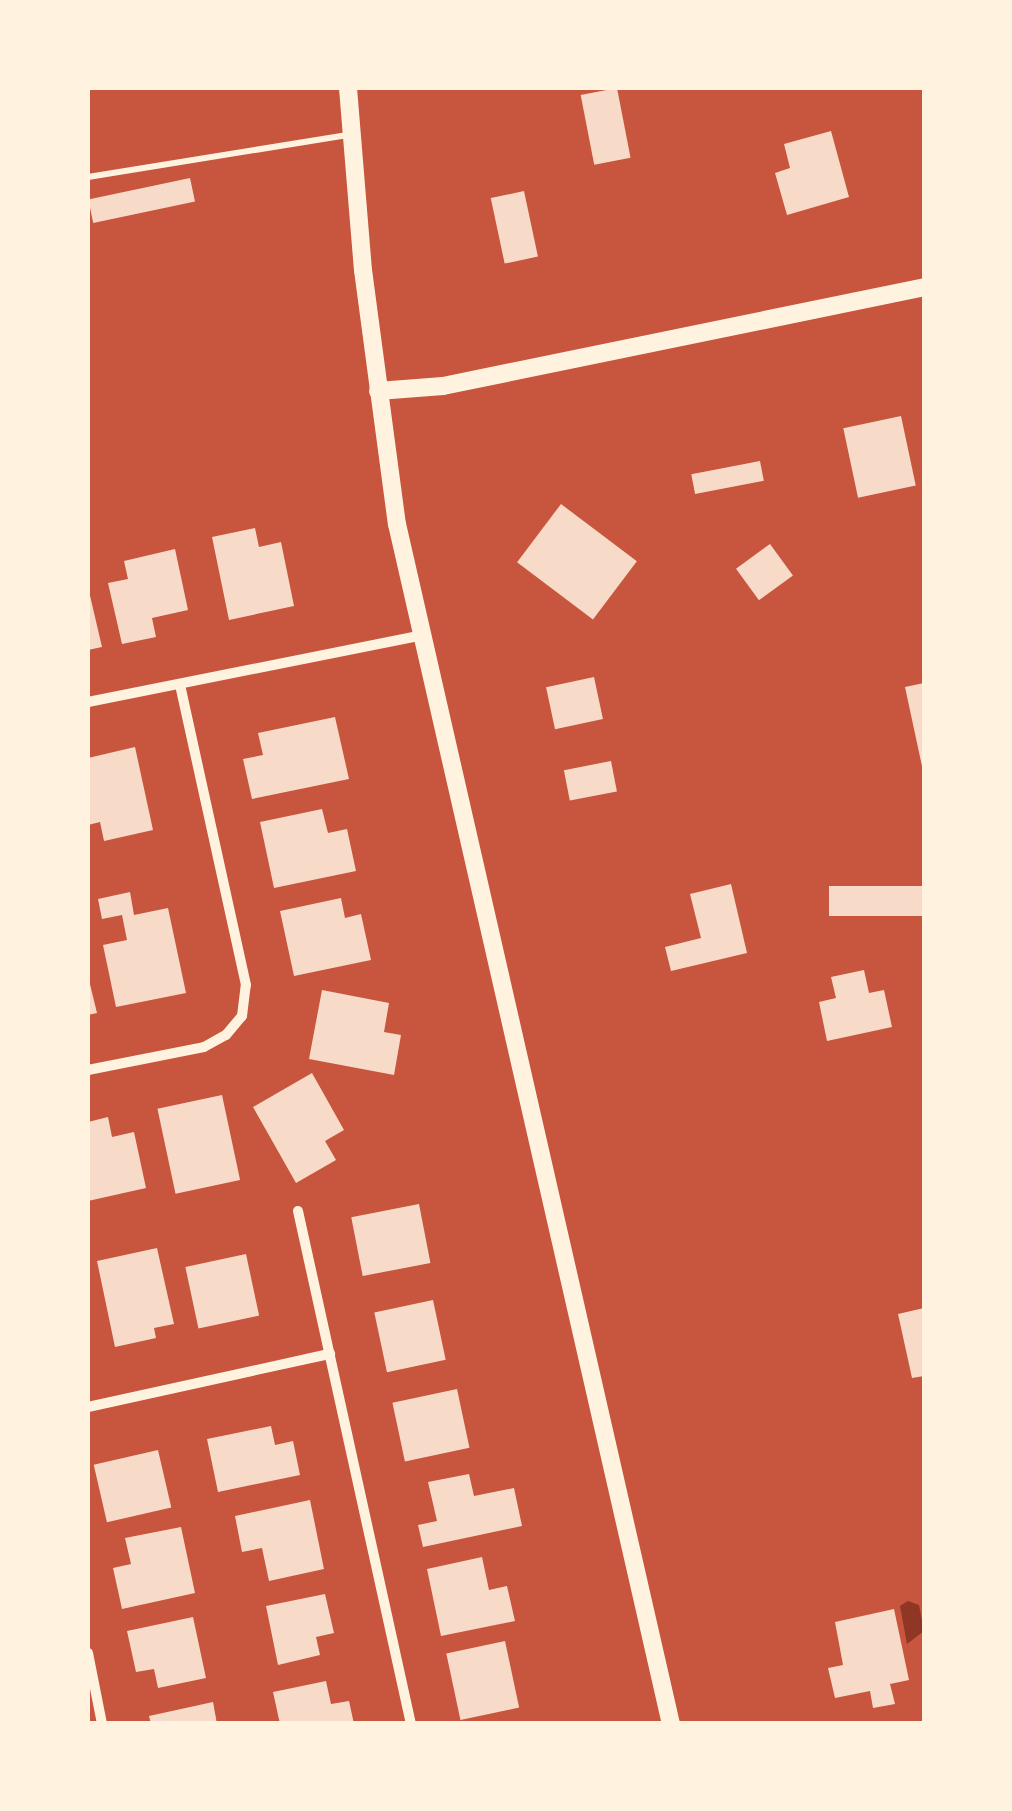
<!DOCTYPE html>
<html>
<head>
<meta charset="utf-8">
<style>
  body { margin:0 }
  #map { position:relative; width:1012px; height:1811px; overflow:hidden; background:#c8553d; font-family:Georgia,serif }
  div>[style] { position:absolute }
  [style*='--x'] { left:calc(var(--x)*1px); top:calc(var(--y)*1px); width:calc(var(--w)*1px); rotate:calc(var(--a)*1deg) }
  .water>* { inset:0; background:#8f3625 }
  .building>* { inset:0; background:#f7dbc8; transform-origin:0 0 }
  .service>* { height:6px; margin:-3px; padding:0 3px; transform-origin:3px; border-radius:3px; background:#fff3e0 }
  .minor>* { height:10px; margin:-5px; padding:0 5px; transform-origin:5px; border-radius:5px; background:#fff3e0 }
  .tertiary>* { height:18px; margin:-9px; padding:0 9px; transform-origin:9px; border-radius:9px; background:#fff3e0 }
  .secondary>* { height:18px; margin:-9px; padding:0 9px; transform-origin:9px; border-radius:9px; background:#fff3e0 }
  span { translate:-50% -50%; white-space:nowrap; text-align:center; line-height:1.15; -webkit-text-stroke:10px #fff3e0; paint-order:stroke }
  .frame { position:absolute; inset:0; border:90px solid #fff3e0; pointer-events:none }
</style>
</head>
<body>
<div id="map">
  <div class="water">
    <i style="clip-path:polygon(908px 1601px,919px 1605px,924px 1631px,907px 1644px,900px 1606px)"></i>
  </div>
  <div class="building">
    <i style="left:617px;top:88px;width:71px;height:37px;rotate:79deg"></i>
    <i style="clip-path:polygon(831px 131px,849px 197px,787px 215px,775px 173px,790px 168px,784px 144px)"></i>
    <i style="left:190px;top:178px;width:24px;height:104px;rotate:78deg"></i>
    <i style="left:524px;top:191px;width:67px;height:34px;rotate:78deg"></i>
    <i style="left:901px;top:416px;width:71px;height:59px;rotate:78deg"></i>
    <i style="left:760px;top:461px;width:20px;height:70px;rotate:79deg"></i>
    <i style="left:561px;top:504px;width:95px;height:73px;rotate:37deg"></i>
    <i style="clip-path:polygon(255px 528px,259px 547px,281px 542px,294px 606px,229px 620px,212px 537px)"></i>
    <i style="left:770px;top:544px;width:39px;height:42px;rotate:54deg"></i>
    <i style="clip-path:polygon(175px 549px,188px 610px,152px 618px,156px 637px,122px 644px,108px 583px,128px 579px,124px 561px)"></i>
    <i style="clip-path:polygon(88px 587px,102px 647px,88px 650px)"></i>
    <i style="left:594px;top:677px;width:43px;height:49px;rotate:78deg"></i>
    <i style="clip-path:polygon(924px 683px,924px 771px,923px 771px,905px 687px)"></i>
    <i style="clip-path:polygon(335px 717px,349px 779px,252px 799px,243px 759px,263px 755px,258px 733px)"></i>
    <i style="clip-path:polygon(135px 747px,153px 830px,104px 841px,100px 822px,88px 825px,88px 758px)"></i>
    <i style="left:611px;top:761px;width:31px;height:48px;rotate:79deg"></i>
    <i style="clip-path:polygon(322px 809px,328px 833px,347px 829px,356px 871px,274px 888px,260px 822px)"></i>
    <i style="clip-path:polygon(731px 884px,747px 953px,671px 971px,665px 947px,701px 938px,690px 894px)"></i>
    <i style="left:924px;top:886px;width:30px;height:95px;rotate:90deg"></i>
    <i style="clip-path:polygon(130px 892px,134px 915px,168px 908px,186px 993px,116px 1007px,103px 945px,127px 940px,122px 915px,102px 919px,98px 899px)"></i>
    <i style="clip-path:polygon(341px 898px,345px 918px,361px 914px,371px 960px,294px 976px,280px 911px)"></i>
    <i style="clip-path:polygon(864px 970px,869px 993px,884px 990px,892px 1027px,827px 1041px,819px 1002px,836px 998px,831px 977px)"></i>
    <i style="clip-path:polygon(88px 976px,97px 1013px,88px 1015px)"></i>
    <i style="clip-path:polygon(322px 990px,389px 1003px,384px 1032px,401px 1035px,394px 1075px,309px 1059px)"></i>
    <i style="clip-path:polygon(312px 1073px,344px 1130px,325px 1141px,336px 1160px,296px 1183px,253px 1107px)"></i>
    <i style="left:222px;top:1095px;width:87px;height:66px;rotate:78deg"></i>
    <i style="clip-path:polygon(108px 1117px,112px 1137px,134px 1132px,146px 1188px,88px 1201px,88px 1122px)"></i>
    <i style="left:419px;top:1204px;width:60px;height:69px;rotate:79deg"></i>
    <i style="clip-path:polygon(157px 1248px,174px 1324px,154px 1328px,156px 1338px,115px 1347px,97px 1261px)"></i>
    <i style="left:246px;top:1254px;width:63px;height:62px;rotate:78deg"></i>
    <i style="left:433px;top:1300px;width:61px;height:60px;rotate:78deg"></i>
    <i style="clip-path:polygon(924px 1308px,924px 1376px,912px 1378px,898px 1314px)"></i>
    <i style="left:457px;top:1389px;width:60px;height:66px;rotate:78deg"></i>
    <i style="clip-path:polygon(271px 1426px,275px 1445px,293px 1441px,300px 1475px,218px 1492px,207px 1439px)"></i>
    <i style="left:158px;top:1450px;width:59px;height:66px;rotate:77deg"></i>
    <i style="clip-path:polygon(469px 1474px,474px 1496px,514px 1488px,522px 1526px,423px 1547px,418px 1525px,437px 1521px,428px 1482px)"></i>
    <i style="clip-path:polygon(310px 1500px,324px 1569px,269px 1581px,262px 1548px,242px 1552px,235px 1516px)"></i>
    <i style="clip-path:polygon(181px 1527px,195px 1593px,122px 1609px,113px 1568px,131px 1564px,125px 1538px)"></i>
    <i style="clip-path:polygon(482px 1557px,489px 1590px,507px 1586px,515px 1621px,441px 1636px,427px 1569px)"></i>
    <i style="clip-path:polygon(325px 1594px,334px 1633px,316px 1637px,320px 1655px,278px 1665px,266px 1606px)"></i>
    <i style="clip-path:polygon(894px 1609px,909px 1680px,890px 1684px,895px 1704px,873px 1708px,870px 1691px,835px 1698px,828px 1668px,843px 1665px,835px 1622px)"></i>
    <i style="clip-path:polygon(193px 1617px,206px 1678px,158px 1688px,154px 1669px,136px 1672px,127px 1631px)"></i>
    <i style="left:505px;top:1641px;width:68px;height:60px;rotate:78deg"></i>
    <i style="clip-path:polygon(326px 1681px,331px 1704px,349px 1701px,354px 1724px,280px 1724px,273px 1692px)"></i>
    <i style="clip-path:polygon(213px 1702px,217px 1724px,151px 1724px,149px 1716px)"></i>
  </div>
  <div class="service">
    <i style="--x:88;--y:177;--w:263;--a:-9.2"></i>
  </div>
  <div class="minor">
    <i style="--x:88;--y:702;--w:342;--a:-11.3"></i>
    <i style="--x:88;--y:1070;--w:118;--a:-11.2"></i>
    <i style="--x:204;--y:1047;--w:25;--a:-29"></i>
    <i style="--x:226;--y:1035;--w:25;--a:-50"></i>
    <i style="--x:242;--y:1016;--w:31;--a:-83"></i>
    <i style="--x:246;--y:985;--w:308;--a:-102.4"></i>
    <i style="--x:298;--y:1211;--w:525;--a:77.58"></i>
    <i style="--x:88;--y:1407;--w:248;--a:-12.4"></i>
    <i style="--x:88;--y:1653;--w:72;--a:78.8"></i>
  </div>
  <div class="tertiary">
    <i style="--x:378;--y:391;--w:65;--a:-4.4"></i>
    <i style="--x:443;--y:386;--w:491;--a:-11.6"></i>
  </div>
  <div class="secondary">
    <i style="--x:348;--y:88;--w:183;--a:85.3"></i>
    <i style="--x:363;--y:270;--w:256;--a:82.4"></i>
    <i style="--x:397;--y:524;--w:1231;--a:77.14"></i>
  </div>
  <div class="frame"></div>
</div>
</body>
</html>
